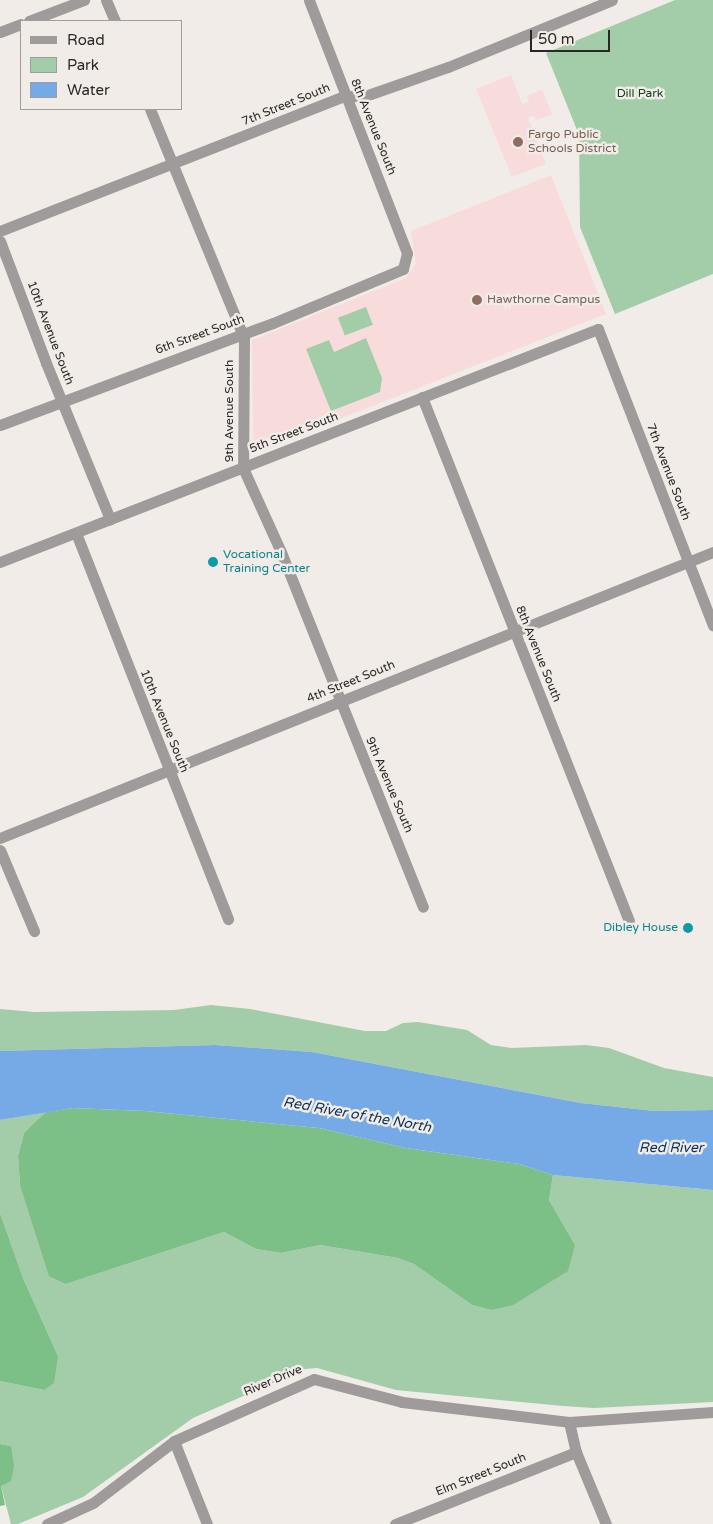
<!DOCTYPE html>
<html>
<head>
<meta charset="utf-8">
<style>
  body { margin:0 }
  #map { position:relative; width:713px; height:1524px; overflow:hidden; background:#f1ece7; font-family:"Varela Round",sans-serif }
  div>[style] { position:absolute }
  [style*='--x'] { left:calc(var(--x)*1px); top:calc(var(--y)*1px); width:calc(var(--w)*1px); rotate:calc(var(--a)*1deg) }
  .education>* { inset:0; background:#f7dcdb }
  .green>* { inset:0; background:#a3cda8; transform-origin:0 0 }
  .forest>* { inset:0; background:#7cbf87 }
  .water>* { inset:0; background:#76aae7 }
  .minor>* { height:11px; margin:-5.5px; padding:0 5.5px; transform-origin:5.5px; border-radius:5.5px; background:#9e9b9a }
  .dots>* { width:14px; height:14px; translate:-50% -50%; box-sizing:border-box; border:2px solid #f1ece7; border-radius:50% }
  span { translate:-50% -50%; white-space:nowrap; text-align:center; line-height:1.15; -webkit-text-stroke:5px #f1ece7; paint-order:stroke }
  .park-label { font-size:12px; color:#11421d }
  .street-label { font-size:12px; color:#2a2826 }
  .education-label { font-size:12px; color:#785e54 }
  .left { translate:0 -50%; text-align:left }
  .culture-label { font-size:12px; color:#0d838f }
  .right { translate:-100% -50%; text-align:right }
  .water-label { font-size:14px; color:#0c3158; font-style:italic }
  .legend { position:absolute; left:20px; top:20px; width:162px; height:90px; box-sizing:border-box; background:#f1ece7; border:1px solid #a19e9a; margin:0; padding:6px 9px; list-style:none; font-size:15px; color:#2a2826 }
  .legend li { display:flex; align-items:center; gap:10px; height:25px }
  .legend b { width:25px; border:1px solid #a19e9a }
  .scale { position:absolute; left:530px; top:30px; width:80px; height:22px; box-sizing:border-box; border:2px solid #2a2826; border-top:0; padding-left:6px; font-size:15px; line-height:18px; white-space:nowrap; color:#2a2826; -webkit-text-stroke:4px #f1ece7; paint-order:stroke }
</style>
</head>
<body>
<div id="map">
  <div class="education">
    <i style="clip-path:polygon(511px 75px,522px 104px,529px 102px,527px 96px,542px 90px,552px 114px,536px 120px,534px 115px,528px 118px,546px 164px,512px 177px,476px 89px)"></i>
    <i style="clip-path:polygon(551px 175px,606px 314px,266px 448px,258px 449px,253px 444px,252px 340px,406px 278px,416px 264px,411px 231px)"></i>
  </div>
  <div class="green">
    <i style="clip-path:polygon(675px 0,713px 0,713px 274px,615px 314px,580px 227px,579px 135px,546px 53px)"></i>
    <i style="left:366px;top:307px;width:19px;height:30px;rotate:69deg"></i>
    <i style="clip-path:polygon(366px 338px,382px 378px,380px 392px,331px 411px,306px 349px,329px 340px,334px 352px)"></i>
    <i style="clip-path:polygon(211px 1005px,250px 1009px,365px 1031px,386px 1031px,403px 1023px,418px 1022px,467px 1030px,491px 1045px,511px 1048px,586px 1045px,609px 1048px,664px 1068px,713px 1077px,713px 1110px,655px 1111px,581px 1103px,312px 1052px,215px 1045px,0 1051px,0 1009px,34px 1012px,174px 1010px)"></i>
    <i style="clip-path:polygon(47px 1112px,24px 1133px,18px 1156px,20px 1185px,66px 1284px,224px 1232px,256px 1249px,281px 1253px,320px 1245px,398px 1258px,414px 1264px,472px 1305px,491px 1310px,575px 1245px,549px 1200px,553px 1175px,713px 1190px,713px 1402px,594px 1408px,563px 1406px,396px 1390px,317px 1368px,305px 1369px,193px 1418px,83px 1497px,18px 1524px,11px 1524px,1px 1486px,11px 1446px,0 1444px,0 1381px,44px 1390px,58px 1356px,23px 1278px,0 1213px,0 1120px)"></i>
  </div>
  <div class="forest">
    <i style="clip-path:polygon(73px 1108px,145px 1111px,319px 1128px,406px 1148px,519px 1164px,553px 1175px,549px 1200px,575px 1245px,568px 1271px,513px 1305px,491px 1310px,472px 1305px,414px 1264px,398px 1258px,320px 1245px,281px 1253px,256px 1249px,224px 1232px,66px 1284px,49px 1276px,20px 1185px,18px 1156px,24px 1133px,46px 1112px)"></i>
    <i style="clip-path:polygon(0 1213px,23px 1278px,58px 1356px,54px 1383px,44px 1390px,0 1381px)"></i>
    <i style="clip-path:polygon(0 1444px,11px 1446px,14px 1466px,11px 1481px,1px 1486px,5px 1505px,0 1506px)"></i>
  </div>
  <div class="water">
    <i style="clip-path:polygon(215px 1045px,312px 1052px,581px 1103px,655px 1111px,713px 1110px,713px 1190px,553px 1175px,519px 1164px,406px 1148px,319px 1128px,145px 1111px,73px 1108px,0 1120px,0 1051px)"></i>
  </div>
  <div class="minor">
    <i style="--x:106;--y:0;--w:23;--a:67"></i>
    <i style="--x:29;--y:21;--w:59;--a:-20.9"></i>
    <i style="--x:0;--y:32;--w:22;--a:-21"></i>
    <i style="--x:150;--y:109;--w:248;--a:67.7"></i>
    <i style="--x:244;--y:338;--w:130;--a:90.4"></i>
    <i style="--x:243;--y:468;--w:92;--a:65.7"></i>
    <i style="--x:281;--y:552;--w:382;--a:68.2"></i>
    <i style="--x:0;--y:231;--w:370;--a:-21.4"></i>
    <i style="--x:345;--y:96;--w:20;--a:0"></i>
    <i style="--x:365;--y:96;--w:88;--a:-19.3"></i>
    <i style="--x:448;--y:67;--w:177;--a:-22.2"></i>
    <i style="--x:0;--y:241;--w:130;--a:69.3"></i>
    <i style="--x:46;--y:363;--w:169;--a:67.7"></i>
    <i style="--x:422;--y:397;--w:563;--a:68.44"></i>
    <i style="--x:0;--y:425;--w:291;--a:-20.5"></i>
    <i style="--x:273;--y:323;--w:141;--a:-22.6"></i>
    <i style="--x:403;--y:269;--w:16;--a:-76"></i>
    <i style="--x:407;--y:253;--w:271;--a:-111.2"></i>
    <i style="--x:76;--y:533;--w:415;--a:68.5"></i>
    <i style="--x:0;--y:562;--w:642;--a:-21.29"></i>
    <i style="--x:598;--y:329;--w:318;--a:68.8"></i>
    <i style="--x:0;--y:838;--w:768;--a:-21.86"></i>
    <i style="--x:0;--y:850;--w:88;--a:67.2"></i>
    <i style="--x:569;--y:1422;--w:31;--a:77"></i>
    <i style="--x:576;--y:1452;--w:78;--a:67.4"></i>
    <i style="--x:174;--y:1441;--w:89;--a:68.3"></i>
    <i style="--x:47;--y:1524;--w:51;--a:-24.5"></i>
    <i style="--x:93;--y:1503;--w:102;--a:-37.4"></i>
    <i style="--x:174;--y:1441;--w:153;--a:-23.9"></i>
    <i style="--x:314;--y:1379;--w:91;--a:14.6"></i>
    <i style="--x:402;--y:1402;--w:168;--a:6.8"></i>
    <i style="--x:569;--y:1422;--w:144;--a:-4"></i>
    <i style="--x:395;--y:1524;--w:195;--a:-21.7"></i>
  </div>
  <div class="dots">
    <i style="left:518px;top:142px;background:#8d6e63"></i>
    <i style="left:477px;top:300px;background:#8d6e63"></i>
    <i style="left:213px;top:562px;background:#0f9aa8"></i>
    <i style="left:688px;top:928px;background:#0f9aa8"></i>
  </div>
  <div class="park-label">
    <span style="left:640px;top:94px">Dill Park</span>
  </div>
  <div class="street-label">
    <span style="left:286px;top:105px;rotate:-22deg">7th Street South</span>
    <span style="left:373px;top:127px;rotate:68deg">8th Avenue South</span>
    <span style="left:50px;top:333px;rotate:69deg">10th Avenue South</span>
    <span style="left:200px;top:335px;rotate:-20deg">6th Street South</span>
    <span style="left:230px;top:411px;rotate:-90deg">9th Avenue South</span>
    <span style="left:294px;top:433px;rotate:-21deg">5th Street South</span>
    <span style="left:668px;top:472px;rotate:69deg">7th Avenue South</span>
    <span style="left:538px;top:654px;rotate:68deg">8th Avenue South</span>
    <span style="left:351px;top:682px;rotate:-22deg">4th Street South</span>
    <span style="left:164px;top:721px;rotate:68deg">10th Avenue South</span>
    <span style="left:389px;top:785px;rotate:67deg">9th Avenue South</span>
    <span style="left:273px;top:1381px;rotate:-23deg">River Drive</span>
    <span style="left:481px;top:1475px;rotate:-22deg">Elm Street South</span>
  </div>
  <div class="education-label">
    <span class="left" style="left:528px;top:142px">Fargo Public<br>Schools District</span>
    <span class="left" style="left:487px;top:300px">Hawthorne Campus</span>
  </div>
  <div class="culture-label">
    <span class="left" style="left:223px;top:562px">Vocational<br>Training Center</span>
    <span class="right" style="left:678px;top:928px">Dibley House</span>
  </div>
  <div class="water-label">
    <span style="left:357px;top:1115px;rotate:10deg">Red River of the North</span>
    <span style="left:671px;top:1148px">Red River</span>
  </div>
  <ul class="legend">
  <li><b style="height:6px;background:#9e9b9a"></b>Road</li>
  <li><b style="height:14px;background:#a3cda8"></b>Park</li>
  <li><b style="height:14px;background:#76aae7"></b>Water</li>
  </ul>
  <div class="scale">50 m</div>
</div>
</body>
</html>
